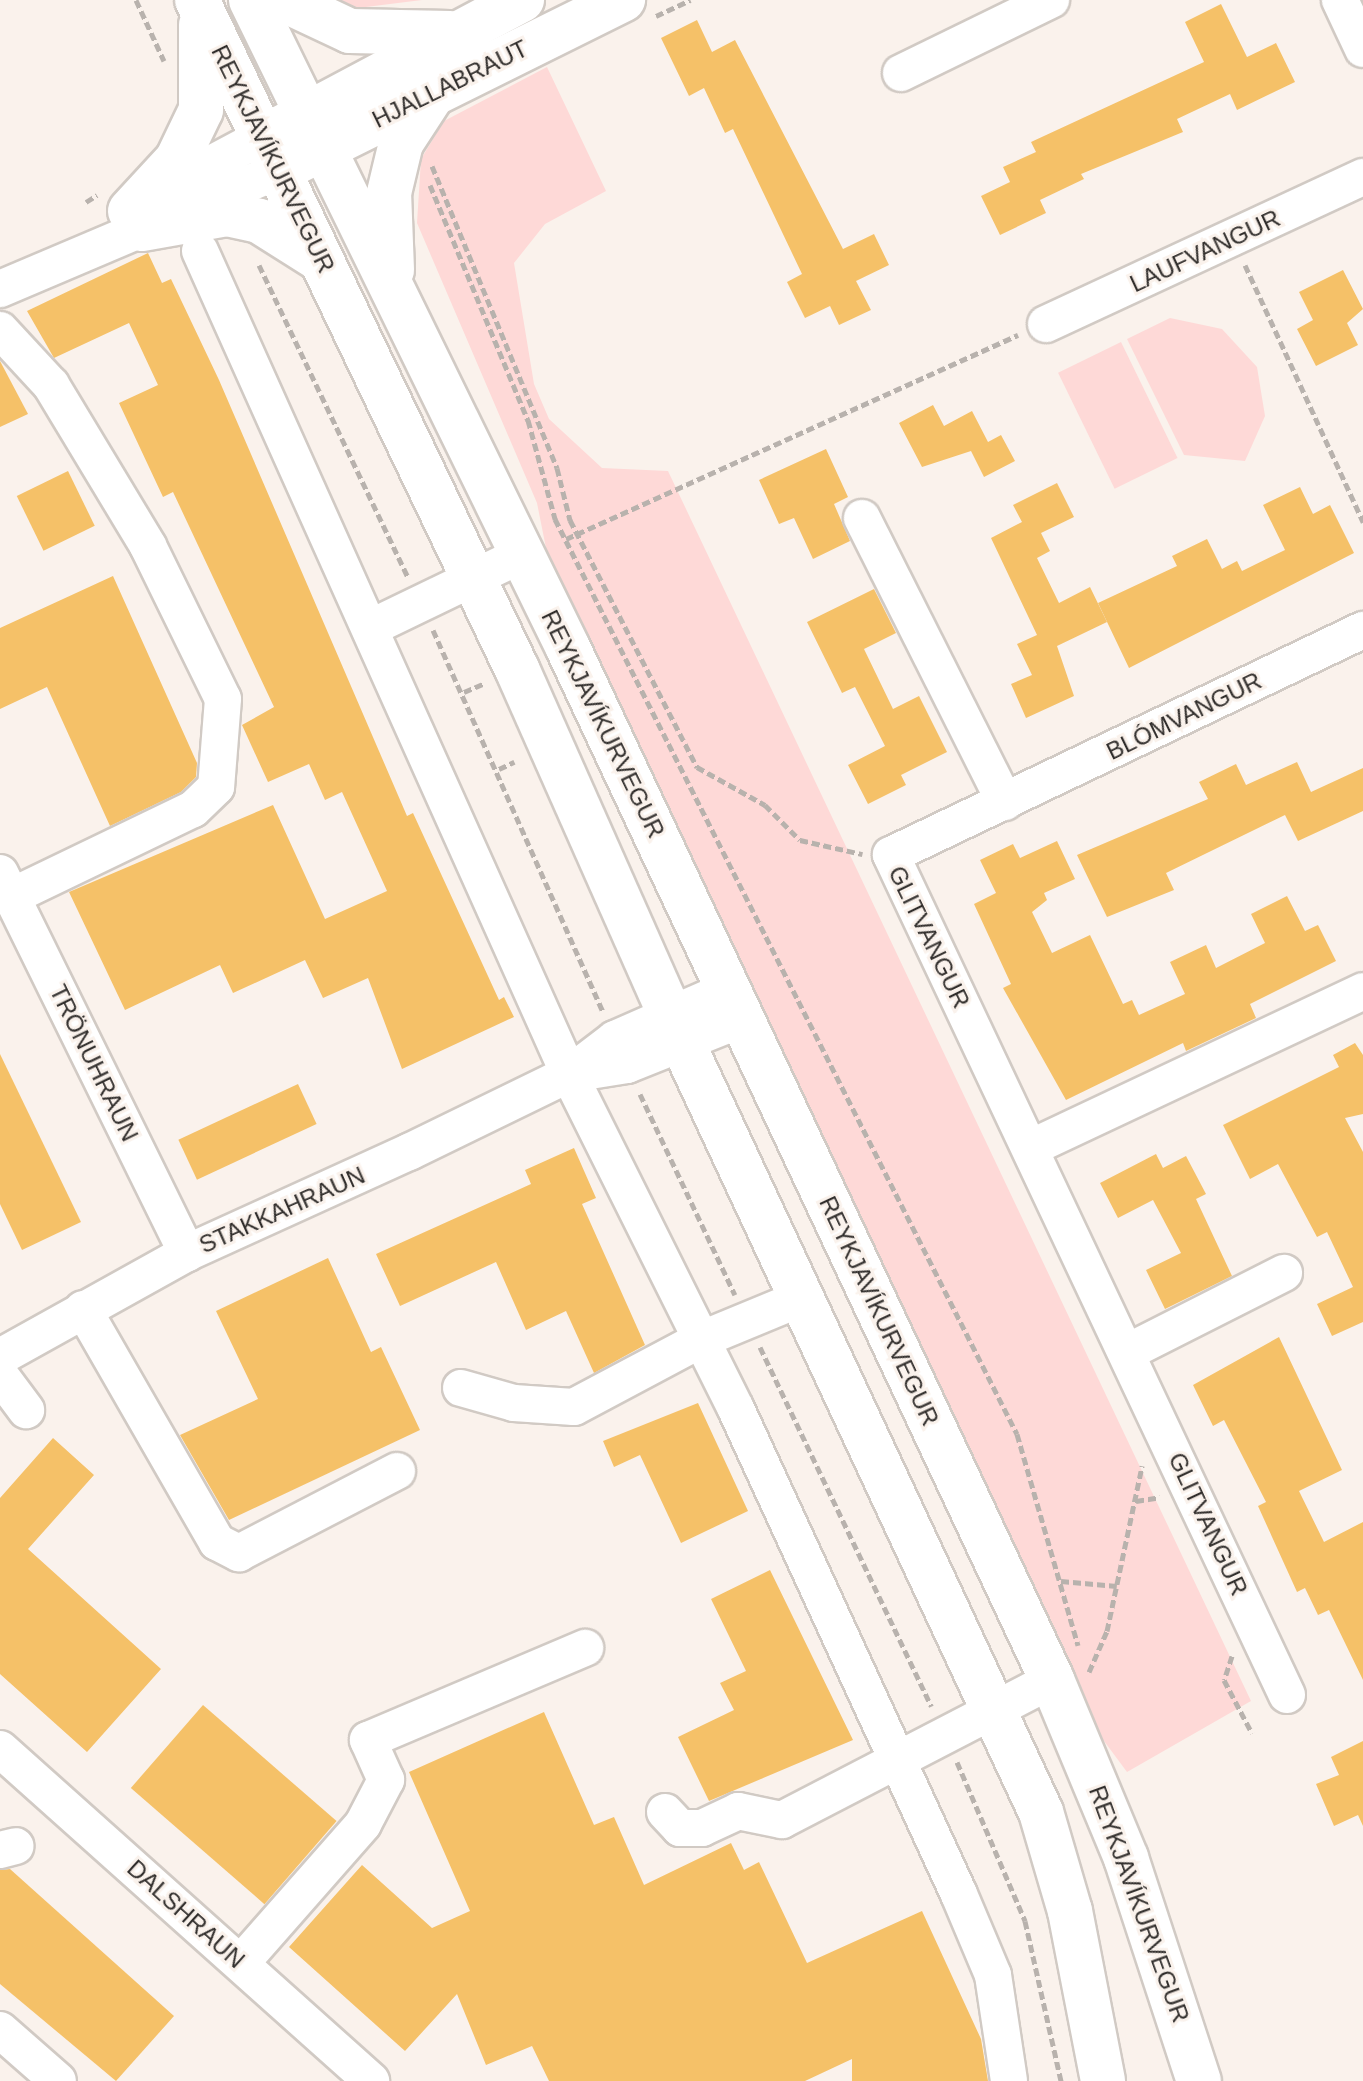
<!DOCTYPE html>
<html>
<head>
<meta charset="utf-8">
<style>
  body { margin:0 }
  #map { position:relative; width:1363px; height:2081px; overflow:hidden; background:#faf2ec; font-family:Helvetica,sans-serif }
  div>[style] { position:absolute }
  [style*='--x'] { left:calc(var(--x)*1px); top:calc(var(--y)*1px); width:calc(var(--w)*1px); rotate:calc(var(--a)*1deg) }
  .green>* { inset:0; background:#fed9d7; transform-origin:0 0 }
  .building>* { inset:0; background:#f5c168; transform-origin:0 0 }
  .path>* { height:5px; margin-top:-2.5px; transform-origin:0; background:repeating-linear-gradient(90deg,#b8b2ad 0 8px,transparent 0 12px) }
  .roads { filter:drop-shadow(2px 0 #d1cac4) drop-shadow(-2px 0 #d1cac4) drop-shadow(0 2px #d1cac4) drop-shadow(0 -2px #d1cac4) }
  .minor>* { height:36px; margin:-18px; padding:0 18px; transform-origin:18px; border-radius:18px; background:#fff }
  .major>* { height:44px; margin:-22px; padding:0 22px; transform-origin:22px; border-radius:22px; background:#fff }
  span { translate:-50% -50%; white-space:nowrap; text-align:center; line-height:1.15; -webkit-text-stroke:6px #faf2ec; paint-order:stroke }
  .street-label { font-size:24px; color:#312e2c }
</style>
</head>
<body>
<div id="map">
  <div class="green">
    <i style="clip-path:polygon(319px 0,422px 0,350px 9px)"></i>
    <i style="clip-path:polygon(547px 67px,606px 191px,545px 224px,514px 263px,534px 384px,549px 419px,602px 468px,668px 471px,1251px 1701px,1127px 1772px,1084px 1714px,888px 1301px,547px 553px,537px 503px,417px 223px,421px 159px,444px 121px)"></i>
    <i style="clip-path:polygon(1170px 318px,1222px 329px,1257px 367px,1265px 416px,1245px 461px,1184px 455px,1127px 339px)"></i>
    <i style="left:1121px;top:342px;width:129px;height:70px;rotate:64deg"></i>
  </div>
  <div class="building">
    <i style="clip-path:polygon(1221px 4px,1247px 57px,1276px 43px,1295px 82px,1237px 110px,1230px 94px,1177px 119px,1183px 132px,1081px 174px,1084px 179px,1040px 200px,1046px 213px,1000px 235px,981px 196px,1010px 182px,1003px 167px,1036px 152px,1031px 142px,1204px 62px,1185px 22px)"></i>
    <i style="clip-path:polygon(697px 20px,712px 52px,735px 40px,843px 249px,874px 234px,889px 265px,856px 281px,871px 310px,839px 325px,830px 306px,805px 318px,787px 282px,802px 274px,733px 129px,725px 133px,704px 88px,689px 96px,661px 38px)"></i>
    <i style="clip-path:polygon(148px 253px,162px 283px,171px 279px,219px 380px,407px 816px,413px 813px,499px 1000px,504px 997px,514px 1017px,402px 1069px,368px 978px,323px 998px,305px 960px,233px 993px,220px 965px,125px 1010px,69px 892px,273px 805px,325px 919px,387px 891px,342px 792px,325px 800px,309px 764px,268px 782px,242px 725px,274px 707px,173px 492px,163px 497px,119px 403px,158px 385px,129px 323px,54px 358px,27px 311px)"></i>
    <i style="clip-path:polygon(1343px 270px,1363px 309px,1347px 323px,1358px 345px,1316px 366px,1297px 329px,1313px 320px,1299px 292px)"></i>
    <i style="clip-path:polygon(0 361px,28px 414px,0 427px)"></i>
    <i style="clip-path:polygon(933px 405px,944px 426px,972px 411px,988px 442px,1001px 435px,1015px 461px,984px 477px,971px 451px,922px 467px,899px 423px)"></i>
    <i style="clip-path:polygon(826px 449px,848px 497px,834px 504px,850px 541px,813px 559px,794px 518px,779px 524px,759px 480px)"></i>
    <i style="left:68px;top:471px;width:61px;height:57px;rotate:64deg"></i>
    <i style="clip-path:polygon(1057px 483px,1074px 517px,1041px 533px,1050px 551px,1037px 558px,1059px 603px,1090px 587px,1107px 622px,1057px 646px,1074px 696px,1026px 718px,1011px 684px,1032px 675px,1017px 644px,1037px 635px,991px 538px,1022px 522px,1013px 505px)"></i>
    <i style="clip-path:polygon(1300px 487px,1313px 514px,1330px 505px,1354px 553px,1129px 668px,1098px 603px,1177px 566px,1172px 556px,1207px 539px,1222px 569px,1237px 561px,1242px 571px,1285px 550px,1263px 505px)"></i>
    <i style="clip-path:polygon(113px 576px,197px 763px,196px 777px,181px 792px,110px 826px,47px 687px,0 709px,0 628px)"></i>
    <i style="clip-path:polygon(874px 589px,896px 633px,864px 649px,893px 709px,919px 696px,947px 752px,901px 775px,906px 785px,868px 804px,848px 765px,885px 746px,855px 687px,842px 693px,807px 622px)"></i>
    <i style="clip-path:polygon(1297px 762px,1311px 792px,1363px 768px,1363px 811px,1298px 841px,1285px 815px,1166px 873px,1174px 890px,1107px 917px,1077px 855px,1208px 799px,1199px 782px,1236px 764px,1246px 785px)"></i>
    <i style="clip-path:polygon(1057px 841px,1075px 879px,1044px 893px,1047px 900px,1032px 912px,1052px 953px,1090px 935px,1123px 1004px,1132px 1000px,1139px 1015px,1185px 994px,1170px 962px,1206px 945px,1216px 968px,1265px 943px,1251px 914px,1287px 896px,1305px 931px,1318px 925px,1336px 961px,1250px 1004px,1256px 1018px,1186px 1051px,1183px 1043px,1066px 1100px,1003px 988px,1011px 984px,974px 904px,996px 893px,980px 860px,1013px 844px,1020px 858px)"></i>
    <i style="clip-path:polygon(1355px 1043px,1363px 1055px,1363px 1114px,1345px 1118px,1363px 1152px,1363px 1322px,1332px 1336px,1317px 1304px,1353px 1287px,1327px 1232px,1317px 1237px,1278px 1164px,1250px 1179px,1223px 1125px,1339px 1067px,1333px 1055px)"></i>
    <i style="clip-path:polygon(0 1054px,81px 1222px,22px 1250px,0 1204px)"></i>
    <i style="left:298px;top:1084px;width:44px;height:132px;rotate:65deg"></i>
    <i style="clip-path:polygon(574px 1148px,596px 1198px,582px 1204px,645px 1345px,594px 1373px,566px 1311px,526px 1330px,496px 1262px,400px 1306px,376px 1254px,531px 1184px,525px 1170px)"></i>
    <i style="clip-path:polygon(1156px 1154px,1163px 1168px,1186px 1156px,1206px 1194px,1196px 1199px,1232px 1276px,1165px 1309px,1146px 1270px,1181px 1253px,1153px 1200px,1118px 1218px,1100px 1183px)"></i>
    <i style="clip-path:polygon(328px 1258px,371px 1352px,381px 1347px,420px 1430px,229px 1520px,180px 1435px,258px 1399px,216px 1311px)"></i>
    <i style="clip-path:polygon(1279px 1337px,1342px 1470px,1299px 1491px,1324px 1542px,1363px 1522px,1363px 1680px,1329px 1610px,1318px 1615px,1305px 1588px,1297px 1592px,1258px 1506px,1266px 1502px,1224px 1420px,1213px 1426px,1193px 1385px)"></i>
    <i style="clip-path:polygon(698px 1403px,748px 1511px,681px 1543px,640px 1455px,614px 1467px,603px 1441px)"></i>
    <i style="clip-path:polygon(53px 1438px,94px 1475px,28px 1549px,161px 1669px,87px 1752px,0 1674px,0 1498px)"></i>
    <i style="clip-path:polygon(770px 1570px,853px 1740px,709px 1801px,678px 1737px,734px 1710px,720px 1683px,746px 1671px,711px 1599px)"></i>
    <i style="left:203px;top:1705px;width:177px;height:110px;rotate:41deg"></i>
    <i style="clip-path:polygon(544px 1712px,594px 1825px,614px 1817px,644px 1885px,731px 1843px,744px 1870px,759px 1862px,807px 1963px,922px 1911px,981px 2039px,988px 2081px,852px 2081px,852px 2059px,805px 2081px,549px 2081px,532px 2046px,486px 2065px,457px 1994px,405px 2051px,289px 1947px,362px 1865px,432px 1928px,470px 1911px,409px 1772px)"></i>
    <i style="clip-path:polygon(1363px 1741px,1363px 1826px,1358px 1815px,1334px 1826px,1316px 1784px,1339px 1775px,1331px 1757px)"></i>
    <i style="clip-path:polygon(10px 1869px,174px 2016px,116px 2081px,0 1984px,0 1870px)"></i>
  </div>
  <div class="path">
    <i style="--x:136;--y:0;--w:67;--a:65.3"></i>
    <i style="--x:656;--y:16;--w:38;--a:-25"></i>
    <i style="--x:432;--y:166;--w:327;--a:67.5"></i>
    <i style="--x:557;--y:468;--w:54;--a:76"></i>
    <i style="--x:570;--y:520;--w:278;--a:62.8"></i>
    <i style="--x:697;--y:767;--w:78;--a:29.2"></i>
    <i style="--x:765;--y:805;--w:49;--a:45"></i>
    <i style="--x:800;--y:840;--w:64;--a:12.7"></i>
    <i style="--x:430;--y:185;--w:255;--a:67.4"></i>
    <i style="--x:528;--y:420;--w:103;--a:74.7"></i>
    <i style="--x:555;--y:519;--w:1025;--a:63.21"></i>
    <i style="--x:1017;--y:1434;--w:220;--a:73.9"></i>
    <i style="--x:86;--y:202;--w:13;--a:-32"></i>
    <i style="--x:259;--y:265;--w:347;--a:64.5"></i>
    <i style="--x:1245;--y:265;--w:283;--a:65.3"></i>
    <i style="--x:566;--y:539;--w:496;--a:-24.3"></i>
    <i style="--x:433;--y:630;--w:418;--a:66"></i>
    <i style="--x:464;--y:692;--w:23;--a:-23"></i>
    <i style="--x:499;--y:769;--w:17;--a:-25"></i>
    <i style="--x:640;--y:1094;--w:222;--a:64.7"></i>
    <i style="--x:760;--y:1347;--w:398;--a:64.5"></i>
    <i style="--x:1136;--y:1501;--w:24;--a:-9"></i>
    <i style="--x:1061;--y:1581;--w:56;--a:5.1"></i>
    <i style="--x:1232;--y:1656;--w:25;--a:108"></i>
    <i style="--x:1224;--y:1680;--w:60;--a:62.2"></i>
    <i style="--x:1089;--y:1672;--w:45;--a:-66.3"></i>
    <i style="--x:1107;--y:1631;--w:169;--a:-78"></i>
    <i style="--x:957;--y:1762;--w:173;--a:66.8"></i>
    <i style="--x:1025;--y:1921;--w:164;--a:77.3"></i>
  </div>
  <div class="roads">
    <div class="minor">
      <i style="--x:1340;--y:0;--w:54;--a:64.9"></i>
      <i style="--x:901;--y:73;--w:167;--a:-26"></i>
      <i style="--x:157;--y:193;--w:119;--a:-28.1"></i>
      <i style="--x:200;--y:251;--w:902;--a:65.85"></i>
      <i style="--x:569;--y:1074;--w:374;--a:63.5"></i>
      <i style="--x:736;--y:1409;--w:532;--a:65.32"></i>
      <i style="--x:958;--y:1892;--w:90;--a:67.1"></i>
      <i style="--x:993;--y:1975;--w:107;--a:81.4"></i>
      <i style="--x:0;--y:289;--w:302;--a:-23"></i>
      <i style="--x:1046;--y:324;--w:349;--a:-24.9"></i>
      <i style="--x:0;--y:330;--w:75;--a:47.2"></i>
      <i style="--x:51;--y:385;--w:188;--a:58.9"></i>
      <i style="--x:148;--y:546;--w:170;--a:63.9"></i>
      <i style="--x:223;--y:699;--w:88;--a:94.5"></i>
      <i style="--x:216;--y:787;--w:32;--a:136"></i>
      <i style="--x:193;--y:809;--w:201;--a:154.3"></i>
      <i style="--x:862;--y:518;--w:318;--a:63.3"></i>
      <i style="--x:372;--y:627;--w:165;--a:-25.8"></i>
      <i style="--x:0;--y:873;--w:424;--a:63.8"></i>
      <i style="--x:571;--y:1074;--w:57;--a:-9.1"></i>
      <i style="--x:627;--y:1065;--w:124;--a:-21.8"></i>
      <i style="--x:1030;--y:1148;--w:368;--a:-25.2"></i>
      <i style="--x:83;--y:1309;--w:269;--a:60.1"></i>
      <i style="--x:217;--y:1542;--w:25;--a:27"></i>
      <i style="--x:239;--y:1553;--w:178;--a:-27.4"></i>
      <i style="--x:1128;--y:1352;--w:175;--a:-26.9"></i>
      <i style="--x:0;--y:1357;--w:214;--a:-29.1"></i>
      <i style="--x:187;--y:1253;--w:244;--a:-24.5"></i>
      <i style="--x:409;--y:1152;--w:178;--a:-26"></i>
      <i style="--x:569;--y:1074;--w:58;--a:-37.3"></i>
      <i style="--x:615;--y:1039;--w:124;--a:-23.7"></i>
      <i style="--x:0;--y:1375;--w:44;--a:53.4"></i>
      <i style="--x:461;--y:1388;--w:55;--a:15.8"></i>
      <i style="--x:514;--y:1403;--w:60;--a:3.8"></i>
      <i style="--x:574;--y:1407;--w:143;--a:-28"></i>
      <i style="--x:700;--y:1340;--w:110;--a:-22.4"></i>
      <i style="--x:1287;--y:1695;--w:929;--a:-115.24"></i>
      <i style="--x:891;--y:855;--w:523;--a:-25.49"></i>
      <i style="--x:0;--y:1749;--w:498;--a:41.8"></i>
      <i style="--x:665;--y:1812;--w:22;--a:47"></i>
      <i style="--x:680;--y:1828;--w:22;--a:0"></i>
      <i style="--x:702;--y:1828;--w:40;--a:-25"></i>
      <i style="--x:738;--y:1811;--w:45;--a:11.6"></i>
      <i style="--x:782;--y:1820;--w:304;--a:-27.4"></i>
      <i style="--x:0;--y:1850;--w:16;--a:-14"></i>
      <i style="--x:241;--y:1963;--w:185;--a:-48.7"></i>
      <i style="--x:363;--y:1824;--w:50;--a:-62.4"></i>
      <i style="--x:386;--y:1780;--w:44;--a:-114.2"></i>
      <i style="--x:368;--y:1740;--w:236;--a:-23"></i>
      <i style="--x:0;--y:2030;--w:77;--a:41.3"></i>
    </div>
    <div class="major">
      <i style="--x:197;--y:0;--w:742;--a:64.44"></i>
      <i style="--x:517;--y:669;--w:410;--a:66.1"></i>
      <i style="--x:683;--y:1044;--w:847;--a:65.01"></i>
      <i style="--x:1041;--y:1812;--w:103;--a:73.7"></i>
      <i style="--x:1070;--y:1911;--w:173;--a:79"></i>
      <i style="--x:251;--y:0;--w:721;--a:63.93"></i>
      <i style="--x:568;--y:648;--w:1140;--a:64.87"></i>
      <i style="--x:1052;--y:1680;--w:193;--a:67.4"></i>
      <i style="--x:1126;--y:1858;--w:235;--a:71.9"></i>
      <i style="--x:284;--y:0;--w:73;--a:25.2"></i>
      <i style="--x:350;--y:31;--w:100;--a:1.1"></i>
      <i style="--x:281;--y:128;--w:273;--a:-28"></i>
      <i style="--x:298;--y:161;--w:363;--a:-26.4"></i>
      <i style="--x:130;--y:211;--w:69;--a:-47.3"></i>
      <i style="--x:177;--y:160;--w:55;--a:-64.4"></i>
      <i style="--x:201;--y:110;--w:85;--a:-90"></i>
      <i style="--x:142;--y:229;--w:86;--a:-10"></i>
      <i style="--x:227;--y:214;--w:33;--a:12"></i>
      <i style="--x:259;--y:221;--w:73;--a:32.2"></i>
      <i style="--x:392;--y:270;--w:77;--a:-92.2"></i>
      <i style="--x:389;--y:193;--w:51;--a:-76.5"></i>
      <i style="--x:401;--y:143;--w:59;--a:-56.9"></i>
    </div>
  </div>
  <div class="street-label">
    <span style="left:450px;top:84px;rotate:-26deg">HJALLABRAUT</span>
    <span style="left:273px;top:159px;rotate:64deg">REYKJAVÍKURVEGUR</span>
    <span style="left:1205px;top:251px;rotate:-25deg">LAUFVANGUR</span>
    <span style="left:1184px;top:716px;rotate:-26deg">BLÓMVANGUR</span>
    <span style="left:603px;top:724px;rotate:64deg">REYKJAVÍKURVEGUR</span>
    <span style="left:929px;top:937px;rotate:64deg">GLITVANGUR</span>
    <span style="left:94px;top:1063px;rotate:64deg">TRÖNUHRAUN</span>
    <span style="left:282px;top:1210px;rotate:-24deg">STAKKAHRAUN</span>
    <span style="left:879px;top:1311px;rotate:65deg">REYKJAVÍKURVEGUR</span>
    <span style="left:1208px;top:1524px;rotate:65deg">GLITVANGUR</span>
    <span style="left:1139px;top:1904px;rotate:70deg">REYKJAVÍKURVEGUR</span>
    <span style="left:186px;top:1914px;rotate:42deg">DALSHRAUN</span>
  </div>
</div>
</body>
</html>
